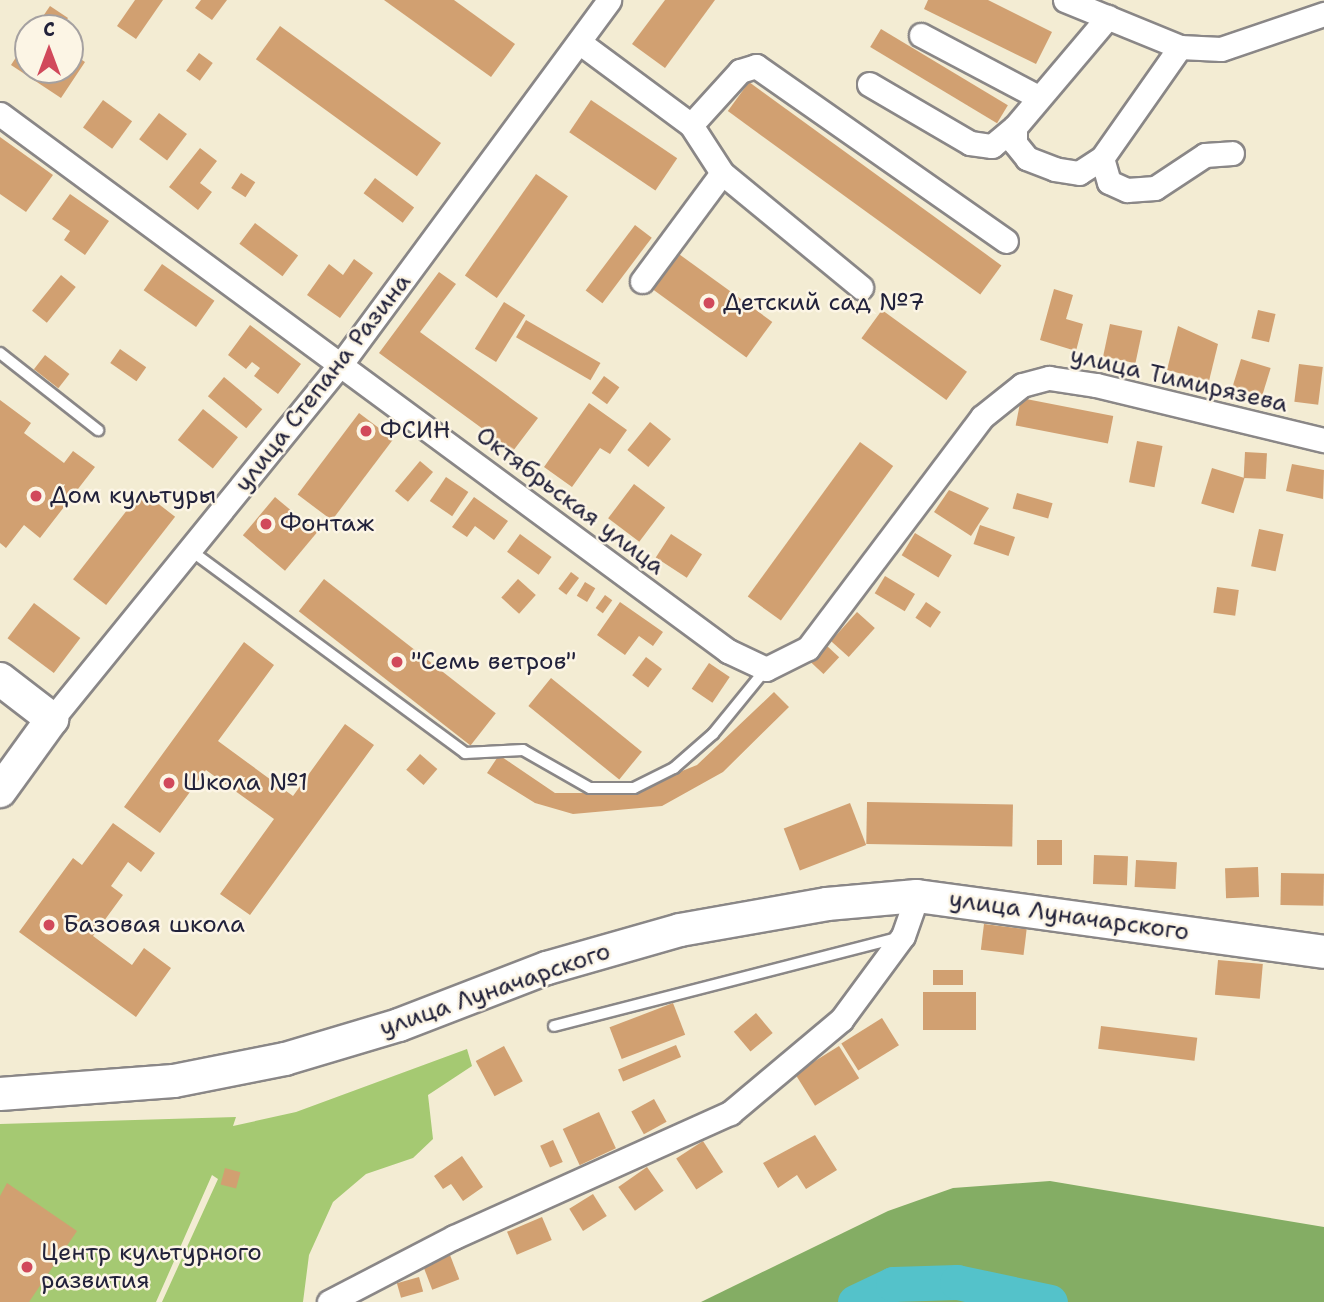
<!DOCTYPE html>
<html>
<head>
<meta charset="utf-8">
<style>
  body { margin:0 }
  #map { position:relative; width:1324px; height:1302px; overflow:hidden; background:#f3ecd3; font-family:"Shantell Sans",sans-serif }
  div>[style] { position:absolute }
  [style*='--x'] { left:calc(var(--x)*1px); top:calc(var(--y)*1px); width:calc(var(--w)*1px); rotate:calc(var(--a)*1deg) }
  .green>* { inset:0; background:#a5c972 }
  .forest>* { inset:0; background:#84ad64 }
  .river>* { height:35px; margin:-17.5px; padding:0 17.5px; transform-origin:17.5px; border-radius:17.5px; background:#54c2ca }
  .building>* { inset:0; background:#d1a071; transform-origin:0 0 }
  .roads { filter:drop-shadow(2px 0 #8a8787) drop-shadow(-2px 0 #8a8787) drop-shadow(0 2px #8a8787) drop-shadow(0 -2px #8a8787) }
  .service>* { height:10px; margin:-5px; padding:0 5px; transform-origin:5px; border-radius:5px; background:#fff }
  .minor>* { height:23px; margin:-11.5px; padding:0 11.5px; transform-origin:11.5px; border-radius:11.5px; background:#fff }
  .secondary>* { height:32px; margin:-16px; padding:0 16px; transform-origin:16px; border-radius:16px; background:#fff }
  .dots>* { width:19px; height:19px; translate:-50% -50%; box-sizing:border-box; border:4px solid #fcf5e5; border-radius:50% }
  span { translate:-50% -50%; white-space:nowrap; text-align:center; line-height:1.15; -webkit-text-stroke:5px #fcf5e5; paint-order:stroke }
  .poi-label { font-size:24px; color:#22223b }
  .left { translate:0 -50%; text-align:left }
  .street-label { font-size:24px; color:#22223b }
  .north { position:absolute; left:14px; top:14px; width:70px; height:70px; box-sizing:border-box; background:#fcf5e5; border:2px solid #a5a1a1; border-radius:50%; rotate:0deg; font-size:19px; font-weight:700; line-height:28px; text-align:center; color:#22223b }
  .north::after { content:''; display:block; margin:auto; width:24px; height:32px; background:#d1495b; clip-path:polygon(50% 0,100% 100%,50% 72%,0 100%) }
</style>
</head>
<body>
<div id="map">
  <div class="green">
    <i style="clip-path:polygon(467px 1049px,472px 1066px,428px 1095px,433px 1139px,413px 1158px,366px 1174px,333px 1202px,309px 1255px,303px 1302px,162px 1302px,218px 1179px,212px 1175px,156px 1302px,0 1302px,0 1124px,236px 1117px,233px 1126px,296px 1112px)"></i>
  </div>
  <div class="forest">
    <i style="clip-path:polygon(1050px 1181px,1324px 1227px,1324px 1302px,701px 1302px,888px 1211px,953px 1188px)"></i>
  </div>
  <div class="river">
    <i style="--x:855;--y:1302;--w:42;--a:-25.3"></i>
    <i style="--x:893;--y:1284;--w:64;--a:-1.8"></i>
    <i style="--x:957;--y:1282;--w:95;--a:12.1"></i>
  </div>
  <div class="building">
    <i style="clip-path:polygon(135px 0,163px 0,136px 39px,117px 26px)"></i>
    <i style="clip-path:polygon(201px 0,227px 0,212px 20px,195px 8px)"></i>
    <i style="clip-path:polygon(384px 0,454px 0,515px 44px,491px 77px)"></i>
    <i style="clip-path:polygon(665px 0,715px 0,665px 68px,632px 44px)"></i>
    <i style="clip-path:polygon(928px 0,988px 0,1052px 32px,1036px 64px,924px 9px)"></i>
    <i style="clip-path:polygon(50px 6px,68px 18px,61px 28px,35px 28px)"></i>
    <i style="left:280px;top:26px;width:199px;height:41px;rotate:36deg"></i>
    <i style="left:881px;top:29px;width:148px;height:21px;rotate:31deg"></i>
    <i style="clip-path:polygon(28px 39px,28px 70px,70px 70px,70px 52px,85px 62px,61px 98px,11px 65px)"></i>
    <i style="left:199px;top:53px;width:17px;height:22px;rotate:36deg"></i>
    <i style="left:749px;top:82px;width:312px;height:36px;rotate:36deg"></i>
    <i style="left:103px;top:100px;width:36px;height:34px;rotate:36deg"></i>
    <i style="left:591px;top:100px;width:104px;height:39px;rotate:34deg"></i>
    <i style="left:159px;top:113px;width:35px;height:33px;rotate:37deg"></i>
    <i style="clip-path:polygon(0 137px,53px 175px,26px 212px,0 194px)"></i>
    <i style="clip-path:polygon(200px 148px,217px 161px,200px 183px,212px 192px,198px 210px,169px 187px)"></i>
    <i style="left:241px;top:173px;width:17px;height:18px;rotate:33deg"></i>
    <i style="left:536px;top:174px;width:39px;height:124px;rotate:35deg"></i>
    <i style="left:375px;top:178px;width:49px;height:19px;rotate:37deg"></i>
    <i style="clip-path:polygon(70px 194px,109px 221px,85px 255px,64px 240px,70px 231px,52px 219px)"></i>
    <i style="left:255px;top:223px;width:54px;height:26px;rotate:37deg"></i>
    <i style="left:635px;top:225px;width:21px;height:82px;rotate:37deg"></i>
    <i style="left:672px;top:249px;width:124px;height:44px;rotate:36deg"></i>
    <i style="clip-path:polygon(354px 259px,373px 273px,340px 318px,307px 295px,329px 264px,343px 275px)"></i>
    <i style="left:162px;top:264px;width:64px;height:32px;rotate:35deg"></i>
    <i style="clip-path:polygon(439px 272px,456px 284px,420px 332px,538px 418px,513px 451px,379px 353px)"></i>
    <i style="left:61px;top:275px;width:19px;height:46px;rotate:39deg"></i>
    <i style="clip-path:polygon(1054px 289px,1073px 295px,1066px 319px,1083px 324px,1076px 351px,1040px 340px)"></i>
    <i style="left:504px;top:302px;width:25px;height:55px;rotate:32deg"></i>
    <i style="left:882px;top:310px;width:105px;height:35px;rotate:36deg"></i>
    <i style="left:1258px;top:310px;width:18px;height:29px;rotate:13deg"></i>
    <i style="left:526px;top:320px;width:86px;height:20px;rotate:30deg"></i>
    <i style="left:1110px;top:324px;width:33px;height:33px;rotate:12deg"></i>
    <i style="clip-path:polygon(250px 325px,301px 364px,278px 394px,254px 376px,260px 368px,252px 362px,246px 369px,228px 355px)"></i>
    <i style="clip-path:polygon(1178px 326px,1218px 344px,1209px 381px,1167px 370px)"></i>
    <i style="left:120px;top:349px;width:32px;height:17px;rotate:35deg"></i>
    <i style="left:45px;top:355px;width:31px;height:18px;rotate:38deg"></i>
    <i style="left:1241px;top:359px;width:31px;height:29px;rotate:17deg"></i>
    <i style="left:1299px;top:364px;width:24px;height:38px;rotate:7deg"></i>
    <i style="left:604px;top:376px;width:19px;height:21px;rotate:36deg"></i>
    <i style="left:224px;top:377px;width:50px;height:25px;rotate:40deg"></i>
    <i style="left:1021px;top:398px;width:94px;height:28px;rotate:11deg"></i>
    <i style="clip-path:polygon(0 400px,31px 423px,24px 433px,64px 463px,73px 451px,95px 467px,40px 538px,24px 525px,6px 548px,0 543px)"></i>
    <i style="clip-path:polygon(589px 403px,627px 430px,610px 454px,600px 448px,572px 487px,544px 467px)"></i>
    <i style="left:203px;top:409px;width:45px;height:40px;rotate:39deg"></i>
    <i style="left:359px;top:413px;width:43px;height:102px;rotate:37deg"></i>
    <i style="left:650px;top:422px;width:27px;height:36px;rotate:39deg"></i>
    <i style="left:1137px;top:441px;width:26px;height:42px;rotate:11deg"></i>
    <i style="left:860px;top:442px;width:41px;height:191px;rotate:36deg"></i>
    <i style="left:1245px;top:452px;width:22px;height:26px;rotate:3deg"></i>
    <i style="left:420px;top:461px;width:17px;height:39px;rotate:40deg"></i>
    <i style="clip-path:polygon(1292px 464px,1324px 470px,1323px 499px,1286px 491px)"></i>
    <i style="left:1212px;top:468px;width:34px;height:37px;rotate:17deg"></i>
    <i style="left:446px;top:477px;width:27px;height:29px;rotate:34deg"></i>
    <i style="left:634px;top:484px;width:39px;height:43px;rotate:37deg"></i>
    <i style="clip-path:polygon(949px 490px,989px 508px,971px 536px,934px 512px)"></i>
    <i style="left:142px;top:491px;width:42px;height:112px;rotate:38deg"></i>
    <i style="left:1017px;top:493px;width:37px;height:16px;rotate:16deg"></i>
    <i style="left:275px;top:497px;width:55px;height:50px;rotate:40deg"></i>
    <i style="clip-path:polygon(474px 497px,508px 521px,494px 540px,475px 526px,467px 537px,452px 527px)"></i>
    <i style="left:980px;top:525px;width:37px;height:20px;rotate:19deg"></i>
    <i style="left:1259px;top:529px;width:25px;height:38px;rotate:12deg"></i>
    <i style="left:915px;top:533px;width:43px;height:26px;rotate:31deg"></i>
    <i style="left:520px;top:534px;width:39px;height:22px;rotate:36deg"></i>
    <i style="left:671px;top:534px;width:37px;height:28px;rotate:33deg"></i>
    <i style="left:571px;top:572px;width:10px;height:21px;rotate:37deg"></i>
    <i style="left:885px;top:576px;width:35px;height:20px;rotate:31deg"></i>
    <i style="left:324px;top:579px;width:218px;height:41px;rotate:38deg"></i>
    <i style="left:518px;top:579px;width:24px;height:25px;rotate:42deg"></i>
    <i style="left:585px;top:582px;width:12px;height:16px;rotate:31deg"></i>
    <i style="left:1217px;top:587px;width:22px;height:26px;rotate:8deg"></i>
    <i style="left:605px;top:595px;width:9px;height:16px;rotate:36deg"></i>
    <i style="clip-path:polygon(620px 602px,663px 632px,653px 646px,639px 636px,625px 655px,597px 635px)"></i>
    <i style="left:926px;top:602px;width:18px;height:19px;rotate:34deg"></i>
    <i style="left:34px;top:603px;width:58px;height:44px;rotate:37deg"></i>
    <i style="left:857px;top:612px;width:24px;height:39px;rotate:42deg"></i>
    <i style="clip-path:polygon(244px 642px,274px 665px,218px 741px,293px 796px,345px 724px,374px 745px,250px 915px,220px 894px,274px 819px,206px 770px,160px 833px,124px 807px)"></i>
    <i style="left:826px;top:645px;width:18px;height:23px;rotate:43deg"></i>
    <i style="left:646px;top:657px;width:20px;height:23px;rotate:37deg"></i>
    <i style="left:709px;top:663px;width:25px;height:31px;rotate:34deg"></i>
    <i style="left:551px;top:678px;width:117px;height:36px;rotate:39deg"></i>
    <i style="clip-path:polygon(774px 692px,789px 707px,723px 772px,662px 806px,573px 814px,535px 803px,487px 773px,499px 755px,555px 793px,627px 793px,697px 765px)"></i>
    <i style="left:420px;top:754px;width:23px;height:21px;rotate:41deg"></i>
    <i style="left:867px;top:802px;width:146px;height:42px;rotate:1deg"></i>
    <i style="left:850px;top:803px;width:45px;height:71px;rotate:69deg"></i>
    <i style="clip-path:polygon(113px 823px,155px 853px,141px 872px,128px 862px,111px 886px,123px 895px,93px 936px,132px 965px,144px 948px,171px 968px,136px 1017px,19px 932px,73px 858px,82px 865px)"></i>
    <i style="left:1037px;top:840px;width:25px;height:25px"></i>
    <i style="left:1094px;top:855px;width:34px;height:29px;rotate:2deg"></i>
    <i style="left:1136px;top:860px;width:41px;height:27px;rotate:3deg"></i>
    <i style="left:1258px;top:867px;width:30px;height:33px;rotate:88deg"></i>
    <i style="left:1281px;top:873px;width:43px;height:32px;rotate:1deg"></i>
    <i style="left:984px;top:924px;width:43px;height:26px;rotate:7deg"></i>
    <i style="left:1218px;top:960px;width:45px;height:35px;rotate:5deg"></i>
    <i style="left:933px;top:970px;width:30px;height:15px"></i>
    <i style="left:976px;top:992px;width:38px;height:53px;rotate:90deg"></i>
    <i style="left:673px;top:1003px;width:34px;height:68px;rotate:69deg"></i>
    <i style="left:756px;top:1013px;width:26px;height:29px;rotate:50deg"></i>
    <i style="left:882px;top:1018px;width:32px;height:48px;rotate:58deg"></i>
    <i style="left:1101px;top:1026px;width:97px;height:23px;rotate:7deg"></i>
    <i style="left:676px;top:1045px;width:13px;height:63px;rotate:67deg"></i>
    <i style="left:504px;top:1046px;width:40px;height:32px;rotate:62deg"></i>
    <i style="left:839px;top:1046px;width:38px;height:52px;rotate:58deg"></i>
    <i style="left:654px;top:1099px;width:26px;height:26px;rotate:61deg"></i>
    <i style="left:599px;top:1112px;width:40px;height:40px;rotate:65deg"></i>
    <i style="clip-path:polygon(815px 1135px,837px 1170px,806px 1189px,797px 1175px,778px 1188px,763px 1163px)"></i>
    <i style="left:553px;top:1140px;width:24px;height:14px;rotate:66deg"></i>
    <i style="left:703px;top:1141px;width:37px;height:32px;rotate:57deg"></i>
    <i style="clip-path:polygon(462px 1156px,483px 1187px,463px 1201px,451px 1184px,443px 1189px,434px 1176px)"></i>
    <i style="left:647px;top:1167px;width:29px;height:35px;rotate:55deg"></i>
    <i style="left:225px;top:1168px;width:16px;height:17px;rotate:15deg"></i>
    <i style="clip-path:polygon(7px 1183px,77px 1231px,29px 1302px,0 1302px,0 1196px)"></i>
    <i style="left:593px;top:1194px;width:26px;height:28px;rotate:58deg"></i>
    <i style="left:542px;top:1217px;width:25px;height:38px;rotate:67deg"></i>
    <i style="left:450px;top:1255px;width:26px;height:29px;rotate:69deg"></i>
    <i style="left:419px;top:1277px;width:15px;height:23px;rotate:74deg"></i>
  </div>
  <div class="roads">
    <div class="service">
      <i style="--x:0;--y:353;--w:125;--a:38.2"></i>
      <i style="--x:190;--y:550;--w:342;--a:36.4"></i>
      <i style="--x:465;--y:753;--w:58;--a:-3"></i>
      <i style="--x:523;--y:750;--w:77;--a:29.6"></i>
      <i style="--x:590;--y:788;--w:44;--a:0"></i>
      <i style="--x:634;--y:788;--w:45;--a:-26.6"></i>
      <i style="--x:674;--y:768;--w:52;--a:-41.1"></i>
      <i style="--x:713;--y:734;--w:84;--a:-50.8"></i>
      <i style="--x:554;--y:1026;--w:357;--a:-14.4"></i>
    </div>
    <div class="minor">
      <i style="--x:1065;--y:0;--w:124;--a:22.2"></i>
      <i style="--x:1180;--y:47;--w:41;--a:2.8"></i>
      <i style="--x:1221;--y:49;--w:109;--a:-18.8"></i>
      <i style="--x:921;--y:35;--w:132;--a:27.9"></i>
      <i style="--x:579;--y:42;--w:139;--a:36.5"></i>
      <i style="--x:691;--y:125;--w:57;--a:57.1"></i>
      <i style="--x:722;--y:173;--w:180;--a:39.4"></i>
      <i style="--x:1180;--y:47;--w:136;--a:125.1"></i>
      <i style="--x:1102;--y:158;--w:25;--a:74"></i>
      <i style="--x:1109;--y:182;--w:20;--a:24"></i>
      <i style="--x:1127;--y:190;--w:28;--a:-4"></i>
      <i style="--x:1155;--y:188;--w:60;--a:-33.4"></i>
      <i style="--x:1205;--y:155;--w:27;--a:-4"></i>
      <i style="--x:869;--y:84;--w:117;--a:30.3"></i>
      <i style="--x:970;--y:143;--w:22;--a:8"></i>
      <i style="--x:992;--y:146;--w:30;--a:-40"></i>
      <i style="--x:0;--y:114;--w:905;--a:36.41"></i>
      <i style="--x:728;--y:651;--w:42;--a:25.3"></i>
      <i style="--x:766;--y:669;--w:47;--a:-26.6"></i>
      <i style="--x:808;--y:648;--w:289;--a:-53"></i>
      <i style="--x:982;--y:417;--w:51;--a:-38.7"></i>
      <i style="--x:1022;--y:385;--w:28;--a:-15"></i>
      <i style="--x:1049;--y:378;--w:48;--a:8.5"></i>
      <i style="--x:1096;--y:385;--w:235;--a:13.6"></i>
      <i style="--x:691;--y:125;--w:73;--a:-47.8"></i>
      <i style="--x:740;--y:71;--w:17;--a:-17"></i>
      <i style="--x:756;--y:66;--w:305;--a:35"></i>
      <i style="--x:1102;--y:158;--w:27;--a:147"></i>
      <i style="--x:1079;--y:173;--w:24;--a:-171"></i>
      <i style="--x:1055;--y:169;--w:30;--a:-159"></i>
      <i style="--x:1027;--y:158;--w:19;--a:-129"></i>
      <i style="--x:1015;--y:143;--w:16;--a:-90"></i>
      <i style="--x:1015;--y:127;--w:144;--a:-49.8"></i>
      <i style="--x:642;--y:281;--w:134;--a:-53.5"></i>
      <i style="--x:52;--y:719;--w:458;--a:-50.9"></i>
      <i style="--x:341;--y:364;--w:452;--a:-53.6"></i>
      <i style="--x:329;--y:1302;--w:141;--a:-27.5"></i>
      <i style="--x:454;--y:1237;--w:303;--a:-24.2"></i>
      <i style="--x:730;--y:1113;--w:145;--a:-40"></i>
      <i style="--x:841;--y:1020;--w:104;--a:-53.6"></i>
      <i style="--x:903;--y:936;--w:42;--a:-70.7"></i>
    </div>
    <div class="secondary">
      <i style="--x:0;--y:679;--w:66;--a:37.6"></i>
      <i style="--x:52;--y:719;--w:89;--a:125.8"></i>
      <i style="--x:0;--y:1094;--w:174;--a:-4.3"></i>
      <i style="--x:174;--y:1081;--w:113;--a:-11.2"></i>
      <i style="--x:285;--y:1059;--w:119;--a:-16.6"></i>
      <i style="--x:399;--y:1025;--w:159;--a:-21.1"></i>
      <i style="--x:547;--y:968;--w:138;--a:-15.9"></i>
      <i style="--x:680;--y:930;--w:149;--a:-10"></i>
      <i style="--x:827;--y:904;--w:90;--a:-5.1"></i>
      <i style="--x:917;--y:896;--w:411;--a:7.8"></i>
    </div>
  </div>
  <div class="dots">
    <i style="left:709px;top:303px;background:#d1495b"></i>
    <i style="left:366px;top:431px;background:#d1495b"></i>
    <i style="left:36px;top:496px;background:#d1495b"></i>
    <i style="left:266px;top:524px;background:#d1495b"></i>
    <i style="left:397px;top:662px;background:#d1495b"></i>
    <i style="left:169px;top:783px;background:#d1495b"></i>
    <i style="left:49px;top:925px;background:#d1495b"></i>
    <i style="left:27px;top:1267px;background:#d1495b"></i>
  </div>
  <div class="poi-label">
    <span class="left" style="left:723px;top:303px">Детский сад №7</span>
    <span class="left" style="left:380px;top:431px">ФСИН</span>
    <span class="left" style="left:50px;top:496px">Дом культуры</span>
    <span class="left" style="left:280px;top:524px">Фонтаж</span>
    <span class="left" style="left:411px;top:662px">"Семь ветров"</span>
    <span class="left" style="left:183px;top:783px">Школа №1</span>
    <span class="left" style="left:63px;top:925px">Базовая школа</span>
    <span class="left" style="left:41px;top:1267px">Центр культурного<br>развития</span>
  </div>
  <div class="street-label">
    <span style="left:1179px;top:380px;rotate:13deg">улица Тимирязева</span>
    <span style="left:323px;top:383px;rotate:-52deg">улица Степана Разина</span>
    <span style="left:570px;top:501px;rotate:37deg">Октябрьская улица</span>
    <span style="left:1069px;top:916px;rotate:8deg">улица Луначарского</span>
    <span style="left:495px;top:990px;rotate:-19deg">улица Луначарского</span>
  </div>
  <div class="north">С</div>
</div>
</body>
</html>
